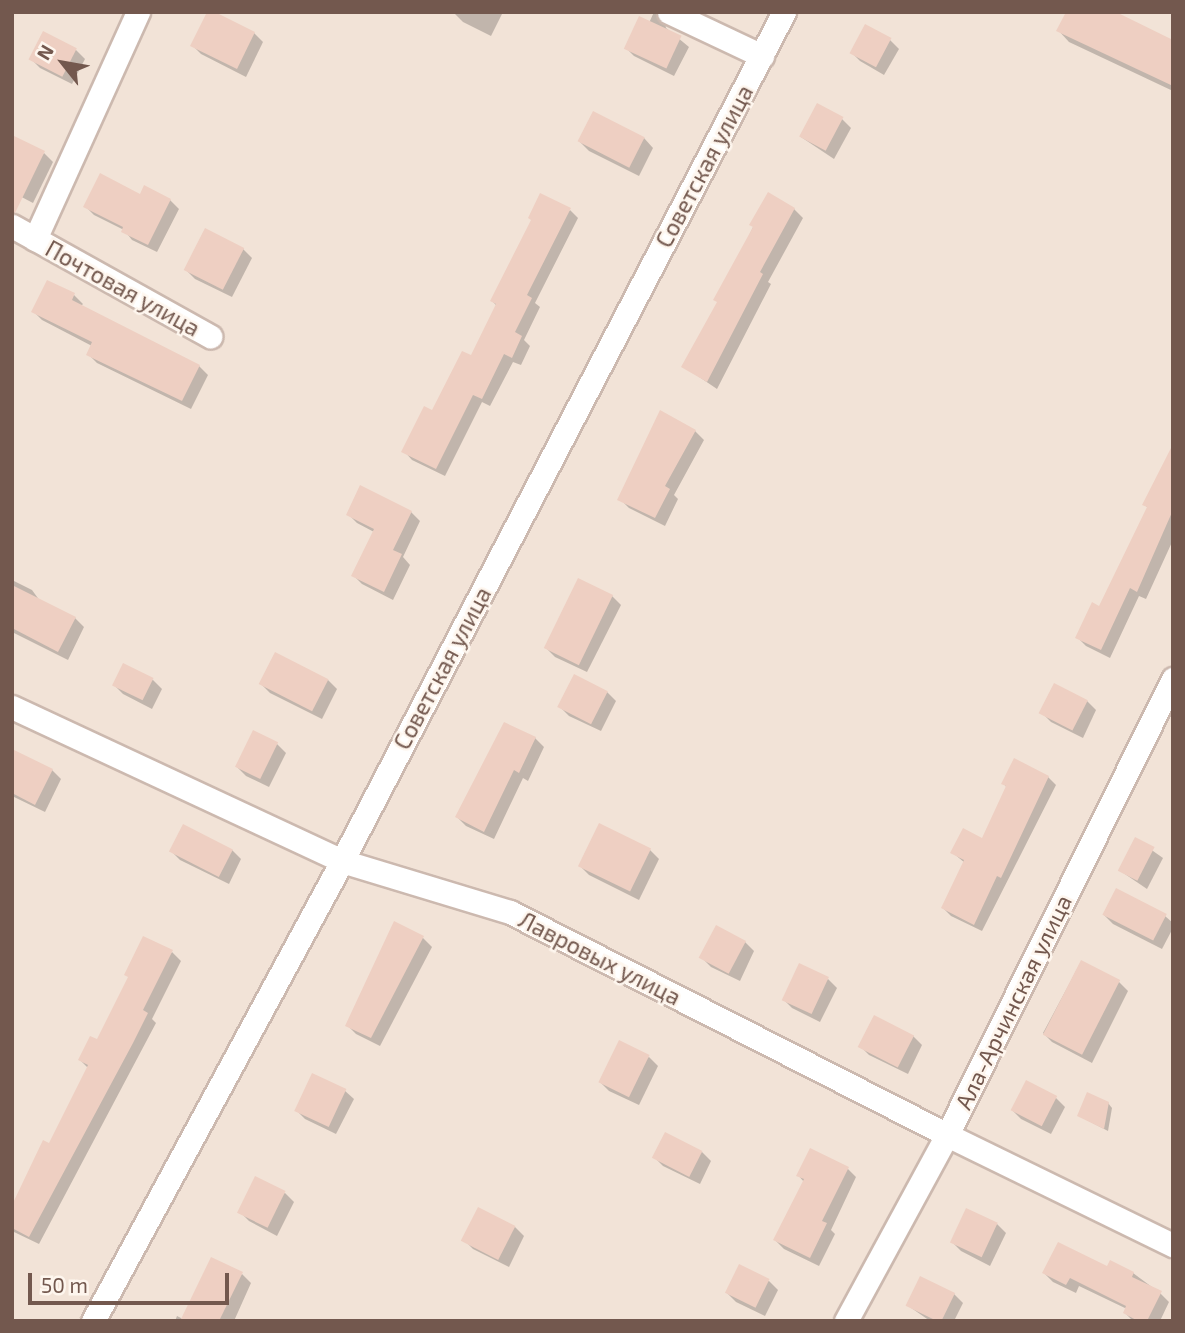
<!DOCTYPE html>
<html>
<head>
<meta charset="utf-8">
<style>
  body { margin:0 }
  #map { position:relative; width:1185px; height:1333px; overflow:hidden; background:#fbf2e8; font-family:"Exo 2",sans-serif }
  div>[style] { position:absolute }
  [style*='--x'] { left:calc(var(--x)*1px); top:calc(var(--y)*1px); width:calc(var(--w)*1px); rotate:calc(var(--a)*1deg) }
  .residential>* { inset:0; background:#f2e3d7; transform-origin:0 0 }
  .shadow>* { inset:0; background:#0003 }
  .building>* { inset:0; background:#eecfc2; transform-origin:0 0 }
  .roads { filter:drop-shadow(2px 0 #ccb9af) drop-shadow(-2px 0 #ccb9af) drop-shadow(0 2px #ccb9af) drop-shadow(0 -2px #ccb9af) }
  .street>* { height:23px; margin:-11.5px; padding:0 11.5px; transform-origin:11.5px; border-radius:11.5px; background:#fff }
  span { translate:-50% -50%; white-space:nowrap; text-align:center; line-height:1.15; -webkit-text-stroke:5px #fef6ee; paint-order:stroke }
  .street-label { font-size:23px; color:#73584e }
  .frame { position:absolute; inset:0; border:14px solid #73584e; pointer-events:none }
  .north { position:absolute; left:28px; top:28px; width:70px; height:70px; -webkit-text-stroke:5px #fef6ee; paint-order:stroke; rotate:301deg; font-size:19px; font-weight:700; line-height:28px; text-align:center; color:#73584e }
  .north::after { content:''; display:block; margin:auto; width:24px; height:32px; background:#73584e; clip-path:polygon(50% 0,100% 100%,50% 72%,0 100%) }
  .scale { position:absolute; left:28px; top:1273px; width:201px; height:32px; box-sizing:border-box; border:4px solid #73584e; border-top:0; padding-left:9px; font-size:21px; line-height:24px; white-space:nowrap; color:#73584e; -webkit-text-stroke:5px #fef6ee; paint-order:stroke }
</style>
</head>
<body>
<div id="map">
  <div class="residential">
    <i style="left:12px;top:12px;width:1161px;height:1309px"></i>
  </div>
  <div class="shadow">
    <i style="clip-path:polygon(503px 12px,491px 36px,463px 22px,454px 13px)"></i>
    <i style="clip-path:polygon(654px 12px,670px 12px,664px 16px,666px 28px,689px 47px,674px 76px,634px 56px,625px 47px,649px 23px)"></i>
    <i style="clip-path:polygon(1058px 30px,1173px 42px,1173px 91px,1069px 42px)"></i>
    <i style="clip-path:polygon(44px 33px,76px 50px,85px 59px,72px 84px,40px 68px,31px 59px)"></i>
    <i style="clip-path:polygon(254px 33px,263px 42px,246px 77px,201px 54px,192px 45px)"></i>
    <i style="clip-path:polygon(890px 40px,899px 49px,884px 75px,860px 61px,851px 52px)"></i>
    <i style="clip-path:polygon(818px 106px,842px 119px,851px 128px,834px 159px,801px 137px)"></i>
    <i style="clip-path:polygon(644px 138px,653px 148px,639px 176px,589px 151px,580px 142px)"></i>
    <i style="clip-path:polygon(44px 153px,53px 162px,33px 203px,12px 192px)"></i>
    <i style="clip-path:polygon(768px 195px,794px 209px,803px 218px,768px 282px,771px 284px,717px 389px,683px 366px,718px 302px)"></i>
    <i style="clip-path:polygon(141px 196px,170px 200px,179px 209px,157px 252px,132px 240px,124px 230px,94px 215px,85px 206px)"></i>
    <i style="clip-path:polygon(570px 210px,578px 218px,535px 303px,540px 307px,524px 340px,530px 346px,521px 365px,513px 362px,490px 406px,482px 402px,445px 476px,412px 460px,404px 451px,471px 358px,497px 306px,492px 301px)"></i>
    <i style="clip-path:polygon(243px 249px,252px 258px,232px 297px,195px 279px,186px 270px)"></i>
    <i style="clip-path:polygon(74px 295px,83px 304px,81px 306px,199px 366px,208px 375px,191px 409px,97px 363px,88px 354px,92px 346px,42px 320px,33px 311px)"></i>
    <i style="clip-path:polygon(661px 412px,695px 431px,704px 440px,674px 495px,678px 499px,665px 526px,629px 508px,620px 499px)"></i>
    <i style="clip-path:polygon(1173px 480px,1173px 540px,1146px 599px,1139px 596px,1110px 658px,1086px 646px,1077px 637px,1100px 608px,1148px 508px,1145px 505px)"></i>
    <i style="clip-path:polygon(411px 512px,420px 521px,403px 557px,410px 565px,393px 600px,362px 584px,353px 575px,374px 532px,357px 523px,348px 514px)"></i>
    <i style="clip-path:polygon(12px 580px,32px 590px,40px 601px,75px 618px,84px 627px,68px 660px,12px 632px)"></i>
    <i style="clip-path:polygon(612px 596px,621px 605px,587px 672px,555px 657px,546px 648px)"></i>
    <i style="clip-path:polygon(153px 680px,162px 689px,152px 709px,123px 694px,114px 685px)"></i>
    <i style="clip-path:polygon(328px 680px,337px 689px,322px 719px,270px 693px,261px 684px)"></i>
    <i style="clip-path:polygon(607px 692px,616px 701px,601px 731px,569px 716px,560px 707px)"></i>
    <i style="clip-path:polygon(1087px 701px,1096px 710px,1083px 738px,1051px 722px,1042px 713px)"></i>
    <i style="clip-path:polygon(535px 738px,544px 747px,528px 781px,523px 778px,494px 839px,466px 826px,457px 817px)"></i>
    <i style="clip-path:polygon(277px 744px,286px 753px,269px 787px,246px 776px,237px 767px)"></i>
    <i style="clip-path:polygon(12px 760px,52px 770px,61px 779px,45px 812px,12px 796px)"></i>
    <i style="clip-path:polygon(1048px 777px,1056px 785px,982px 931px,951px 916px,943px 908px,965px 863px,953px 853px,983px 840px,1007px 788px,1004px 784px)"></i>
    <i style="clip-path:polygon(600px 825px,650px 850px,659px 859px,639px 900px,589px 875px,580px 866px)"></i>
    <i style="clip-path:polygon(1136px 839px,1163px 858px,1147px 889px,1119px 870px)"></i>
    <i style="clip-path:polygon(232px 850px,241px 859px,229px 884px,180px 860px,171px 851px)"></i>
    <i style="clip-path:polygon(1104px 915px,1165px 916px,1173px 923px,1173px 928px,1162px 949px,1113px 924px)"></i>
    <i style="clip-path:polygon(395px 924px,423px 938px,432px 947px,380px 1046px,356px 1034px,347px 1025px)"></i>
    <i style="clip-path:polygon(745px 942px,754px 951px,740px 981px,711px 967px,702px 958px)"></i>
    <i style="clip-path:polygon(172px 952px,181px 961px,152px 1019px,156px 1023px,39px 1244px,14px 1232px,12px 1208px,50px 1145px,88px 1068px,80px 1060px)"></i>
    <i style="clip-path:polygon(1081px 962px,1119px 982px,1128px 991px,1092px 1063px,1052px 1042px,1043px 1033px)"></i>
    <i style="clip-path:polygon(828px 979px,837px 988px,820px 1022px,792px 1008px,783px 999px)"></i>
    <i style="clip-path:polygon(913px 1036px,922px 1045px,908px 1074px,869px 1055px,860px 1046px)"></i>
    <i style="clip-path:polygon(649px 1057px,658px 1066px,639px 1105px,609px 1091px,600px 1082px)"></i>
    <i style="clip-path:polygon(1027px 1082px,1056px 1098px,1065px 1107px,1051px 1134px,1021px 1119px,1012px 1110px)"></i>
    <i style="clip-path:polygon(344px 1090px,354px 1099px,336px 1134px,305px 1119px,296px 1110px)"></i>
    <i style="clip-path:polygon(1108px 1103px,1112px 1108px,1108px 1131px,1079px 1116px)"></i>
    <i style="clip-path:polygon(702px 1152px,711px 1161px,700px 1184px,663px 1166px,654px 1157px)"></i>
    <i style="clip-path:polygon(847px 1168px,856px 1177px,831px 1230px,835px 1234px,819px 1266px,784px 1249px,775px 1240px,804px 1182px,798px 1175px)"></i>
    <i style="clip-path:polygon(285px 1193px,294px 1202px,277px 1236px,249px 1221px,240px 1212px)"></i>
    <i style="clip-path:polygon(997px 1224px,1006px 1233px,990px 1266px,961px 1251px,952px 1242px)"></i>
    <i style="clip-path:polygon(515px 1227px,524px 1236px,509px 1267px,473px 1249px,464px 1240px)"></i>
    <i style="clip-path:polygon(1108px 1268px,1133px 1273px,1160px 1293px,1169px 1302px,1160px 1321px,1133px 1321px,1125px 1313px,1127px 1309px,1079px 1286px,1076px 1293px,1053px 1282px,1044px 1273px)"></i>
    <i style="clip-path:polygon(242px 1274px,251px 1283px,234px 1321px,175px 1321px,177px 1316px,183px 1319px)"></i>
    <i style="clip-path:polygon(769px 1281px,778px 1290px,765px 1316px,736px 1302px,727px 1293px)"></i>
    <i style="clip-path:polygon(954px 1294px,963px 1303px,954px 1321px,930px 1321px,907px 1305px)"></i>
  </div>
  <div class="building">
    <i style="clip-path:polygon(207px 12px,215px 12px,255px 32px,237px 69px,190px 46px)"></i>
    <i style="clip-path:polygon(1066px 12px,1116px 12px,1173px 40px,1173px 86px,1056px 31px)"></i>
    <i style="left:639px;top:16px;width:47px;height:36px;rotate:25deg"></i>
    <i style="left:865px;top:24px;width:30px;height:33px;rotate:28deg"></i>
    <i style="left:43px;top:31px;width:38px;height:32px;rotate:27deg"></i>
    <i style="left:817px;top:103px;width:30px;height:38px;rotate:28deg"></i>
    <i style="left:593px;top:111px;width:58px;height:34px;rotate:27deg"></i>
    <i style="clip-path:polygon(12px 135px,45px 151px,15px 213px,12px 212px)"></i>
    <i style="clip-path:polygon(100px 173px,140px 194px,144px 185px,171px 199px,148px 245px,121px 232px,123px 227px,83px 207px)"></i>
    <i style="clip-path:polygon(768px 192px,795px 208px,760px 272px,763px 274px,707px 382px,681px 367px,717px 302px,713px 300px,753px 227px,749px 225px)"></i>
    <i style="clip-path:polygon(540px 193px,571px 208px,527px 295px,532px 298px,515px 332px,522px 336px,512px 358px,504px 354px,482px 399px,473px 395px,436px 469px,401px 452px,424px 406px,432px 410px,462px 351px,471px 355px,496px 304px,490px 301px,531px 220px,528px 218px)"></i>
    <i style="left:205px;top:228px;width:44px;height:47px;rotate:27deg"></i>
    <i style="clip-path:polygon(47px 280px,75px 293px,72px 300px,200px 365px,182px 401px,86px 355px,92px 342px,31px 312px)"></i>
    <i style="clip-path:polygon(660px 410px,696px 430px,665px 486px,670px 489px,655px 518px,617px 500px)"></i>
    <i style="clip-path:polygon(1173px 444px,1173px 510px,1137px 592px,1130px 588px,1101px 650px,1075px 638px,1092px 602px,1099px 606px,1147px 507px,1142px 505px)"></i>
    <i style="clip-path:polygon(360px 485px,412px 511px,393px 550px,402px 554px,384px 592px,351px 576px,374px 529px,346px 515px)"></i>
    <i style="left:578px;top:578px;width:39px;height:78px;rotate:26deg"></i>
    <i style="clip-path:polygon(12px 585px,76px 617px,58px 652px,12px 628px)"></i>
    <i style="left:275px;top:652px;width:60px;height:36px;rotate:27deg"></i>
    <i style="left:123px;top:663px;width:34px;height:25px;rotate:26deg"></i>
    <i style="left:574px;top:674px;width:38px;height:37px;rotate:27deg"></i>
    <i style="left:1054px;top:683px;width:38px;height:34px;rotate:27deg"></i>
    <i style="clip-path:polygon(504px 722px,536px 737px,519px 773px,514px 770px,484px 832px,455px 817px)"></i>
    <i style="left:253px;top:730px;width:28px;height:41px;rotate:26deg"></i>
    <i style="clip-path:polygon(12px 749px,53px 769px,35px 805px,12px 793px)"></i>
    <i style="clip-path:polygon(1014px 758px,1049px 776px,1001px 878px,997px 876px,974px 925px,941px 908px,964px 860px,950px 853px,963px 828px,982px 838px,1006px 786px,1001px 784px)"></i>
    <i style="left:599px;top:823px;width:58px;height:48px;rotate:26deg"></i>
    <i style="left:183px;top:824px;width:56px;height:31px;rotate:27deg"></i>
    <i style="left:1135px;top:837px;width:22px;height:38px;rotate:27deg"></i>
    <i style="left:1116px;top:888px;width:57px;height:30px;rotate:27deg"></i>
    <i style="clip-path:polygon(394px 921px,424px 936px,371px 1038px,345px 1026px)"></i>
    <i style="left:716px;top:925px;width:34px;height:37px;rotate:28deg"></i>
    <i style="clip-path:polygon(143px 936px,173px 950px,143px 1010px,148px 1013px,133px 1043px,29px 1237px,12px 1228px,12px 1205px,43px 1140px,49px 1143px,88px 1065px,78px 1060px,90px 1036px,97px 1039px,128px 977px,124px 975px)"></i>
    <i style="left:1081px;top:960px;width:44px;height:84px;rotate:27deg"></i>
    <i style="left:799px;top:963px;width:33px;height:41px;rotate:25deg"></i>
    <i style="left:874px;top:1015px;width:45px;height:36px;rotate:27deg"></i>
    <i style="left:619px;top:1040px;width:34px;height:47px;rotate:26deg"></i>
    <i style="left:312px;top:1073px;width:38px;height:42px;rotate:25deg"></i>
    <i style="left:1026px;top:1080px;width:35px;height:34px;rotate:27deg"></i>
    <i style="clip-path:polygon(1087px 1092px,1109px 1102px,1104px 1129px,1077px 1116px)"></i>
    <i style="left:665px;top:1132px;width:42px;height:29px;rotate:27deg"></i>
    <i style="clip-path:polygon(810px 1148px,849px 1167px,822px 1221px,827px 1223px,810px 1258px,773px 1240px,804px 1179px,796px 1176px)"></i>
    <i style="left:255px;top:1176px;width:34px;height:41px;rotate:26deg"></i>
    <i style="left:478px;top:1207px;width:42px;height:38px;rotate:27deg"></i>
    <i style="left:966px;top:1208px;width:35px;height:38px;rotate:25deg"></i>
    <i style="clip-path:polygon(1058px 1242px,1107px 1266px,1110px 1260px,1134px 1272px,1132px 1277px,1162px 1291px,1147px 1321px,1138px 1321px,1123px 1313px,1126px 1306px,1070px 1278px,1066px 1285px,1042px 1273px)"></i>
    <i style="clip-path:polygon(211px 1257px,243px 1272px,219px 1321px,180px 1321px)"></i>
    <i style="left:739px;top:1264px;width:34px;height:32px;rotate:26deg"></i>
    <i style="left:920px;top:1276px;width:39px;height:33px;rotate:26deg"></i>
  </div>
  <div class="roads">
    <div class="street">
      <i style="--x:669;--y:12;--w:103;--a:25.3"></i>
      <i style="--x:12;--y:226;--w:227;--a:29.1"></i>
      <i style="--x:35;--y:239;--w:249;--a:-65.6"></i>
      <i style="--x:12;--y:707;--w:364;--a:25"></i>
      <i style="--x:342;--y:861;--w:176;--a:16.9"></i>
      <i style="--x:510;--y:912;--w:491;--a:27"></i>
      <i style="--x:947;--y:1135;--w:251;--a:26"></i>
      <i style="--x:93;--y:1321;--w:523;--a:-61.57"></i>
      <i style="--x:342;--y:861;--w:957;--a:-62.5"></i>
      <i style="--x:846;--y:1321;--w:212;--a:-61.5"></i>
      <i style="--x:947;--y:1135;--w:509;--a:-63.64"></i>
    </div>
  </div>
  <div class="street-label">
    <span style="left:704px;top:166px;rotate:-62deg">Советская улица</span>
    <span style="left:123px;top:288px;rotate:29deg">Почтовая улица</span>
    <span style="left:442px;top:668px;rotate:-62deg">Советская улица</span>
    <span style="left:600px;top:958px;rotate:27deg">Лавровых улица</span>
    <span style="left:1013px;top:1002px;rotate:-64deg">Ала-Арчинская улица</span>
  </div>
  <div class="frame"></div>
  <div class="north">N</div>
  <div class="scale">50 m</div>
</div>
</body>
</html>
